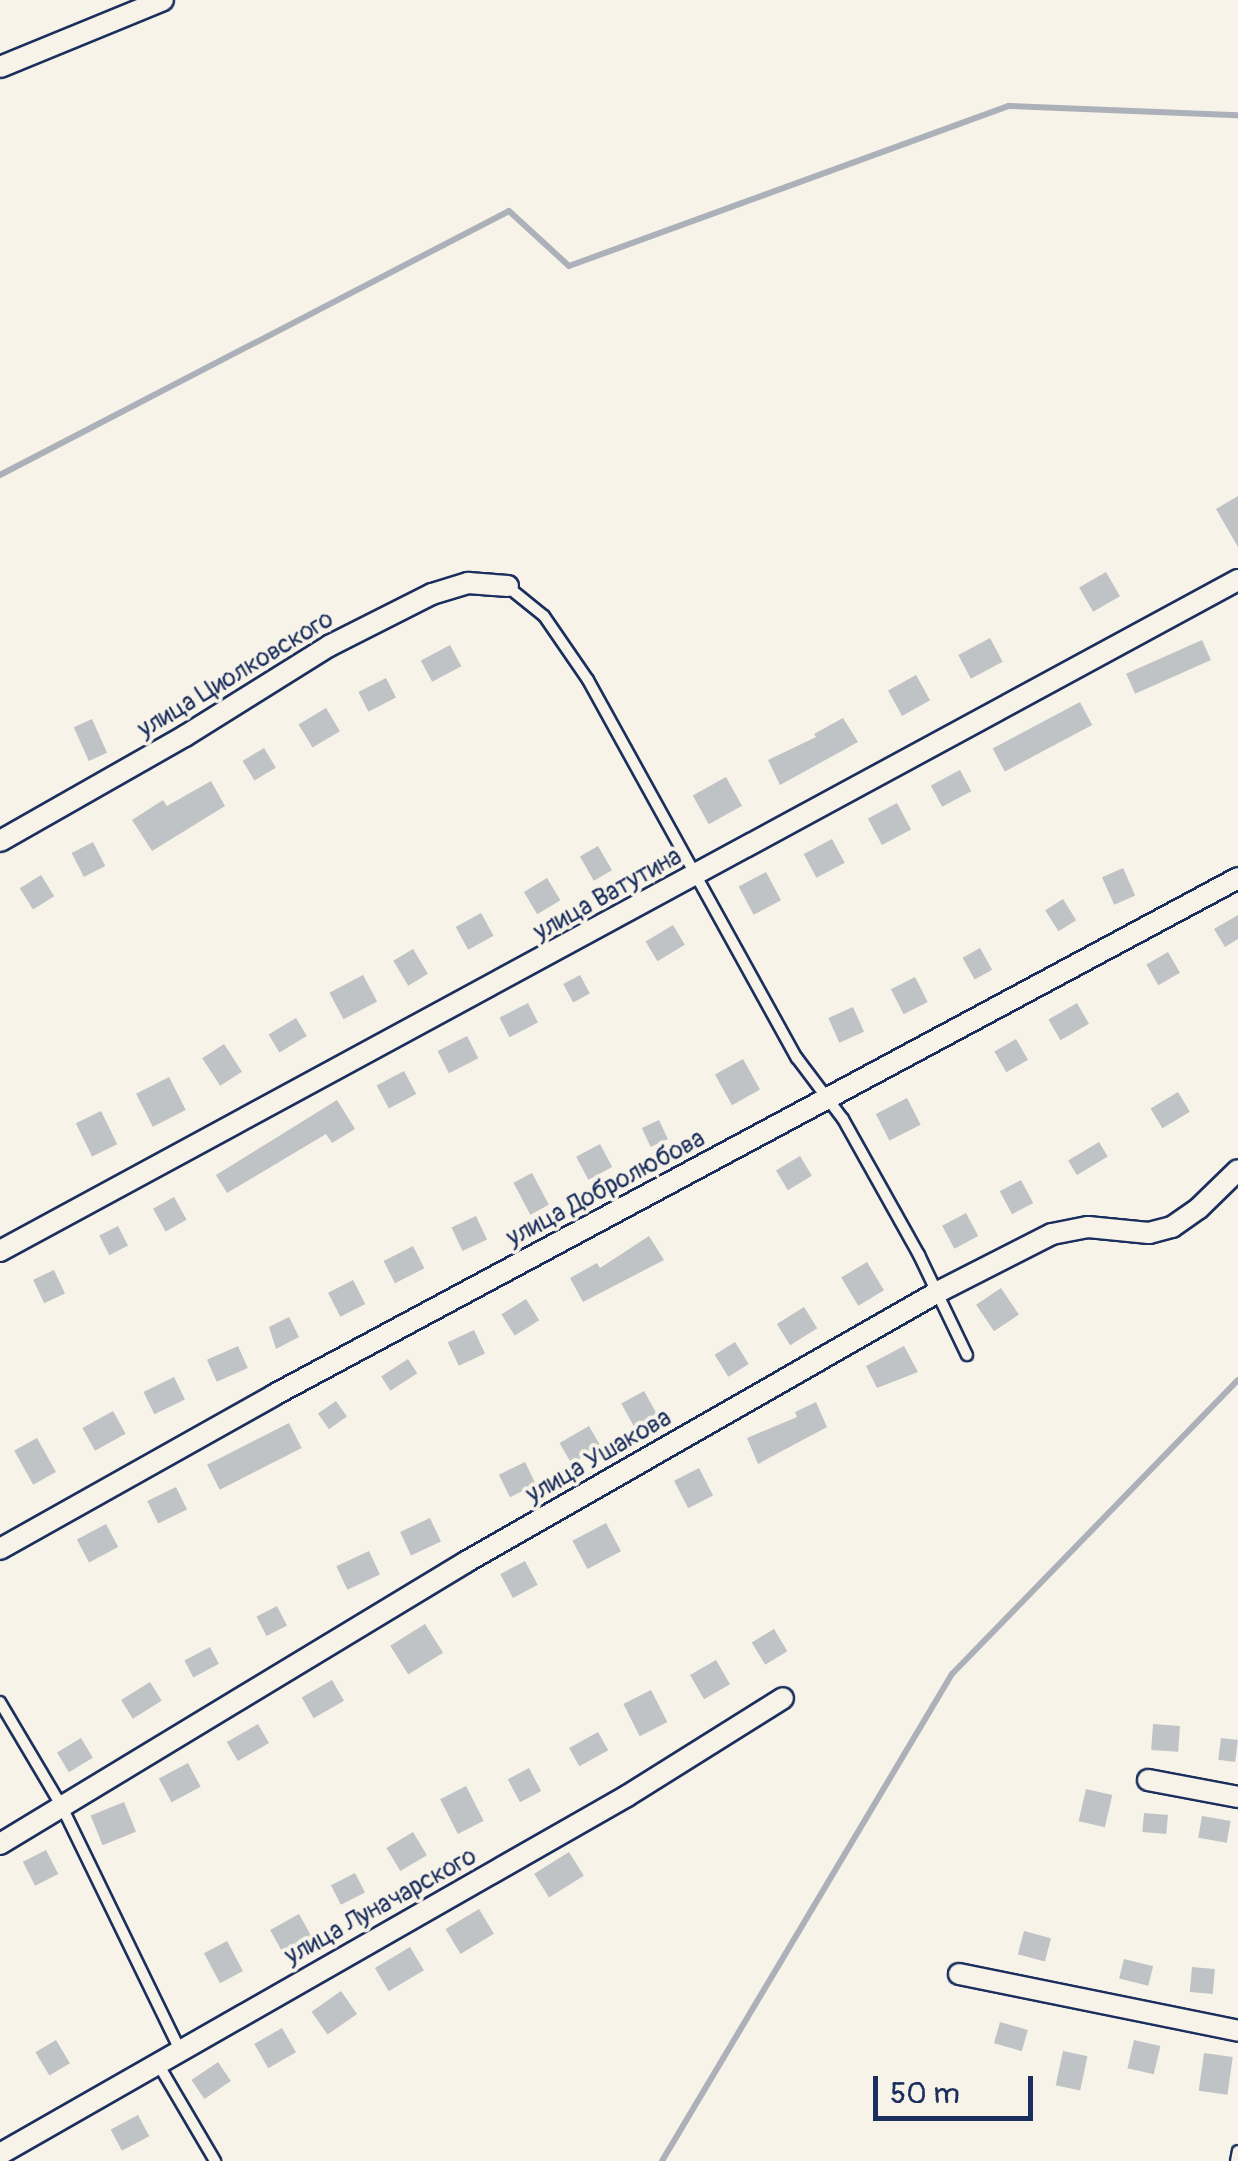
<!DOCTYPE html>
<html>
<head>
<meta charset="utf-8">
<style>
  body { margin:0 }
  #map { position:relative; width:1238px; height:2161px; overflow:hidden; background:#f7f3e8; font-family:Pangolin,sans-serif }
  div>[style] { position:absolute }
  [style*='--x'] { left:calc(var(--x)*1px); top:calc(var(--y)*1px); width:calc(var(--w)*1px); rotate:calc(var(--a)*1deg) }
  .stream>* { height:6px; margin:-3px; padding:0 3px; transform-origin:3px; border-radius:3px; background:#acb0b9 }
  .building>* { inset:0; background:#c0c3c5; transform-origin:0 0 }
  .roads { filter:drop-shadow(2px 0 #1b2f5e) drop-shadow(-2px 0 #1b2f5e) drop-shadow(0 2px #1b2f5e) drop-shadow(0 -2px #1b2f5e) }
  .lane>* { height:10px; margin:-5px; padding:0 5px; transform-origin:5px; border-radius:5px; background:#f7f3e8 }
  .street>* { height:20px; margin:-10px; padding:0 10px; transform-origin:10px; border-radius:10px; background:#f7f3e8 }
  span { translate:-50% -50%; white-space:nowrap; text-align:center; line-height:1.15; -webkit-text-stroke:8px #f7f3e8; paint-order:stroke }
  .street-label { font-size:25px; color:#1b2f5e }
  .scale { position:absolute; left:873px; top:2076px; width:160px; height:45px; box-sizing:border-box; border:5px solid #1b2f5e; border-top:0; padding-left:12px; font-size:30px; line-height:35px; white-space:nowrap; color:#1b2f5e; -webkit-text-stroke:8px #f7f3e8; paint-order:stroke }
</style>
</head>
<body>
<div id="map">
  <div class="stream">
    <i style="--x:0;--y:475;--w:573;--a:-27.41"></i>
    <i style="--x:509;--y:211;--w:81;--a:42.5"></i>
    <i style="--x:569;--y:266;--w:468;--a:-20"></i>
    <i style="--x:1009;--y:106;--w:229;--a:2.3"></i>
    <i style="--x:662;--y:2161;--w:567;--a:-59.23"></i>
    <i style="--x:952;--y:1674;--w:410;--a:-45.8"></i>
  </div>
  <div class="building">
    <i style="clip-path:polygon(1238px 496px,1238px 547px,1216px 509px)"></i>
    <i style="left:1106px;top:572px;width:28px;height:31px;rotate:60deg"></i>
    <i style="left:990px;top:638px;width:27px;height:36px;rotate:62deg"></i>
    <i style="left:1202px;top:640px;width:22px;height:83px;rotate:66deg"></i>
    <i style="left:450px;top:645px;width:24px;height:33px;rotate:62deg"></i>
    <i style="left:916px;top:675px;width:29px;height:32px;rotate:61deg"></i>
    <i style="left:386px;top:678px;width:22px;height:31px;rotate:63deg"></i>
    <i style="left:1080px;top:702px;width:26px;height:99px;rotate:62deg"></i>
    <i style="left:326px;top:708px;width:27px;height:32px;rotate:59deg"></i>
    <i style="clip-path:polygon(843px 718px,858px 742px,780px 785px,768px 760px,816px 737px,814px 734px)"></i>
    <i style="left:92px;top:719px;width:37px;height:20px;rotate:66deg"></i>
    <i style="left:264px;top:748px;width:23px;height:25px;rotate:59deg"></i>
    <i style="left:960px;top:770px;width:24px;height:33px;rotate:62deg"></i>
    <i style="left:726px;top:777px;width:33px;height:38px;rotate:61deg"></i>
    <i style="clip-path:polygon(211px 781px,225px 806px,152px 851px,132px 820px,163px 800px,167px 806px)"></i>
    <i style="left:897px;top:803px;width:30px;height:33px;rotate:62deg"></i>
    <i style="left:832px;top:839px;width:27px;height:32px;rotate:62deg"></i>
    <i style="left:93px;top:842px;width:27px;height:24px;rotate:63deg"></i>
    <i style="left:598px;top:846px;width:28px;height:21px;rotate:60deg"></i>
    <i style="left:1123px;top:868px;width:30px;height:23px;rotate:66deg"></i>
    <i style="left:766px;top:872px;width:32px;height:31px;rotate:62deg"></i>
    <i style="left:41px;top:875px;width:25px;height:25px;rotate:58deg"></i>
    <i style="left:547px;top:878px;width:26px;height:27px;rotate:59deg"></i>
    <i style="left:1063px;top:899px;width:25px;height:21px;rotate:58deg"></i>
    <i style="left:481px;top:913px;width:26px;height:29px;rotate:61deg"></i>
    <i style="clip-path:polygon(1238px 915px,1238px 939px,1225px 947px,1214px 929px)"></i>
    <i style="left:673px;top:925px;width:23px;height:32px;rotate:59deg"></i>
    <i style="left:980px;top:948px;width:25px;height:20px;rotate:61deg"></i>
    <i style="left:413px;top:949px;width:29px;height:23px;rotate:59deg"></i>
    <i style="left:1168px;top:952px;width:24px;height:25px;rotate:60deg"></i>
    <i style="left:363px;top:975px;width:30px;height:38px;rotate:62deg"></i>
    <i style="left:580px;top:975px;width:21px;height:19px;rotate:62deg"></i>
    <i style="left:915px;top:977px;width:28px;height:27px;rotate:63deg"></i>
    <i style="left:528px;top:1003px;width:22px;height:32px;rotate:63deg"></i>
    <i style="left:1077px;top:1003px;width:24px;height:33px;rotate:60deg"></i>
    <i style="left:853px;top:1007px;width:27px;height:27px;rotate:66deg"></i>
    <i style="left:296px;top:1018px;width:21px;height:32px;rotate:59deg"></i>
    <i style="left:467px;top:1036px;width:25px;height:33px;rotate:63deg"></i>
    <i style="left:1016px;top:1039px;width:24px;height:25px;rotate:60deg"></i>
    <i style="left:224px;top:1044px;width:33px;height:26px;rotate:57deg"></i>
    <i style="left:743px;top:1059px;width:35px;height:32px;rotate:61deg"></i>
    <i style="left:404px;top:1071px;width:26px;height:31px;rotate:62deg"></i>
    <i style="left:169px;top:1077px;width:37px;height:37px;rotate:63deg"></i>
    <i style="left:1178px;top:1092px;width:23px;height:32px;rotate:59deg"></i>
    <i style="left:907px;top:1098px;width:30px;height:35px;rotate:63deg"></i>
    <i style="clip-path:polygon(337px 1100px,355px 1129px,332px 1143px,326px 1134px,227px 1193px,216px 1175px)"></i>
    <i style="left:101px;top:1111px;width:37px;height:28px;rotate:64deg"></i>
    <i style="left:659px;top:1120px;width:21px;height:19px;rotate:65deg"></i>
    <i style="left:1099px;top:1142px;width:17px;height:36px;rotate:59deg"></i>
    <i style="left:600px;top:1144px;width:26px;height:27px;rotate:62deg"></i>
    <i style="left:800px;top:1156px;width:23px;height:28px;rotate:59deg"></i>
    <i style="left:532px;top:1173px;width:36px;height:21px;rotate:62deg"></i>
    <i style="left:1021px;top:1180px;width:26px;height:24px;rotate:62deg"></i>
    <i style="left:174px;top:1197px;width:26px;height:24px;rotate:61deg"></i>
    <i style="left:966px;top:1213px;width:26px;height:27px;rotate:62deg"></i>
    <i style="left:476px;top:1216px;width:26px;height:27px;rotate:65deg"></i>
    <i style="left:118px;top:1226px;width:22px;height:21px;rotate:63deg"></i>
    <i style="clip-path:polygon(649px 1236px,664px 1260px,583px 1302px,570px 1278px,597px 1263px,600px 1268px)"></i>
    <i style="left:413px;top:1246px;width:25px;height:33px;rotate:63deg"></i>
    <i style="left:867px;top:1262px;width:33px;height:30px;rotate:59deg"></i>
    <i style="left:54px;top:1270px;width:26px;height:23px;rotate:65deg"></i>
    <i style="left:353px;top:1280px;width:27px;height:28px;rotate:63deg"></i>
    <i style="left:1001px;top:1288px;width:32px;height:30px;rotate:56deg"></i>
    <i style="left:526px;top:1299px;width:25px;height:29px;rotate:58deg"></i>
    <i style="left:804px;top:1307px;width:25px;height:32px;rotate:58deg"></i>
    <i style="clip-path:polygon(289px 1317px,299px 1337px,276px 1349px,269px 1327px)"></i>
    <i style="left:474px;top:1330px;width:26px;height:29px;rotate:65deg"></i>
    <i style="left:735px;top:1342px;width:26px;height:24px;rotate:58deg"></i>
    <i style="left:238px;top:1346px;width:24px;height:34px;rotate:66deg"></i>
    <i style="clip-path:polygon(904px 1346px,918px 1372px,877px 1388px,866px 1366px)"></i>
    <i style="left:408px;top:1359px;width:17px;height:32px;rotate:57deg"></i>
    <i style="left:174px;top:1377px;width:25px;height:34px;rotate:64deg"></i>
    <i style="left:644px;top:1391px;width:29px;height:26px;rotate:61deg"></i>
    <i style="left:336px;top:1401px;width:19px;height:22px;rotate:55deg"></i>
    <i style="clip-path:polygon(816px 1402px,827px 1427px,758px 1464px,747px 1438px,797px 1417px,795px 1412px)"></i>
    <i style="left:113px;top:1411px;width:26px;height:35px;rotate:61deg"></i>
    <i style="left:289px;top:1423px;width:28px;height:92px;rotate:63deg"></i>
    <i style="left:589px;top:1426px;width:24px;height:34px;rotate:60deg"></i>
    <i style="left:37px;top:1438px;width:39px;height:26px;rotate:61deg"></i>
    <i style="left:525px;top:1462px;width:25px;height:29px;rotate:64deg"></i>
    <i style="left:699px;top:1468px;width:31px;height:28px;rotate:63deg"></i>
    <i style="left:176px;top:1487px;width:25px;height:32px;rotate:64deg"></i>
    <i style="left:430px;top:1518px;width:26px;height:33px;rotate:65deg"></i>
    <i style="left:606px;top:1523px;width:32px;height:38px;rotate:62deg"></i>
    <i style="left:106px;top:1524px;width:26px;height:33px;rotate:62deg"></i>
    <i style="left:369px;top:1551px;width:26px;height:36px;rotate:65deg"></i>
    <i style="left:525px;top:1561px;width:27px;height:28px;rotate:62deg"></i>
    <i style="left:277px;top:1606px;width:22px;height:23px;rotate:63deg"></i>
    <i style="left:425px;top:1624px;width:34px;height:41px;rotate:58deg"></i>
    <i style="left:774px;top:1629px;width:26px;height:26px;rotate:59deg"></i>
    <i style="left:210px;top:1647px;width:19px;height:29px;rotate:62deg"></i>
    <i style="left:716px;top:1660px;width:28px;height:30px;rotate:60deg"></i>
    <i style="left:332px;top:1680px;width:24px;height:35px;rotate:60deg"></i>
    <i style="left:150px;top:1682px;width:22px;height:34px;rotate:58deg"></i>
    <i style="left:651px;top:1690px;width:36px;height:31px;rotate:63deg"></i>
    <i style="left:258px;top:1724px;width:22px;height:36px;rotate:60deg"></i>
    <i style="left:1153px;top:1724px;width:27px;height:26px;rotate:4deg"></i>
    <i style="left:598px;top:1732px;width:21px;height:33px;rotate:61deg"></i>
    <i style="left:81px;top:1738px;width:23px;height:28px;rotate:59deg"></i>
    <i style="left:1221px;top:1738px;width:17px;height:22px;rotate:7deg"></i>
    <i style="left:188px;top:1763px;width:27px;height:33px;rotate:62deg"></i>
    <i style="left:529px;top:1768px;width:26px;height:24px;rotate:62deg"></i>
    <i style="left:466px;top:1786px;width:39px;height:29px;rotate:63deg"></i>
    <i style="left:1086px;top:1789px;width:27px;height:33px;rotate:13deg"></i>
    <i style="left:124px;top:1802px;width:32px;height:36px;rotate:68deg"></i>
    <i style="left:1144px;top:1813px;width:24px;height:19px;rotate:5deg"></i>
    <i style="left:1202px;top:1816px;width:29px;height:22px;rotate:10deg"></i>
    <i style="left:413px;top:1832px;width:27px;height:31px;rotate:59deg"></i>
    <i style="left:46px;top:1850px;width:27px;height:26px;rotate:63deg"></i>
    <i style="left:569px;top:1852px;width:28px;height:41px;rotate:58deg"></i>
    <i style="left:355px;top:1873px;width:22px;height:27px;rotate:63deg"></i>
    <i style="left:479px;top:1909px;width:29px;height:39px;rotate:59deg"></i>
    <i style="left:299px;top:1914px;width:26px;height:33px;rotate:61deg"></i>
    <i style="left:1024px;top:1931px;width:28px;height:24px;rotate:15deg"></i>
    <i style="left:227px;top:1941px;width:34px;height:26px;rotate:62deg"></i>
    <i style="left:410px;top:1947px;width:27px;height:41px;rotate:59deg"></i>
    <i style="left:1124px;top:1959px;width:30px;height:20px;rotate:14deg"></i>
    <i style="left:1192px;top:1967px;width:23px;height:25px;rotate:5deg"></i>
    <i style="left:341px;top:1991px;width:28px;height:36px;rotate:55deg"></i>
    <i style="left:1000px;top:2022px;width:29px;height:22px;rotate:16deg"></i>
    <i style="left:282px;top:2028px;width:28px;height:32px;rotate:60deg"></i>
    <i style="left:56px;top:2040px;width:27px;height:24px;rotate:59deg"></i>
    <i style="left:1134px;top:2040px;width:27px;height:29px;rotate:13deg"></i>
    <i style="left:1063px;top:2051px;width:25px;height:35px;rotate:12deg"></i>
    <i style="left:1204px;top:2053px;width:29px;height:38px;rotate:8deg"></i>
    <i style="left:218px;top:2062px;width:23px;height:32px;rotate:56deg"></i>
    <i style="left:138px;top:2115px;width:24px;height:31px;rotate:62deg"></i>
  </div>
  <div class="roads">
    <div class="lane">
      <i style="--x:508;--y:587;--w:46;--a:38.9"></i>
      <i style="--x:544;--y:616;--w:78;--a:55.5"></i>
      <i style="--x:588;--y:680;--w:432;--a:61.1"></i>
      <i style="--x:797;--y:1058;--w:76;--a:53"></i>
      <i style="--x:843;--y:1119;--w:156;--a:60.8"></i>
      <i style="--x:919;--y:1255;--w:111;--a:64.4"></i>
      <i style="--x:0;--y:1702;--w:122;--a:59.4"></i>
      <i style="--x:62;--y:1807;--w:268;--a:64.1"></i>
      <i style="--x:157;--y:2062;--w:115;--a:59.6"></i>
      <i style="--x:1236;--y:2161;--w:10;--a:-79"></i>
    </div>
    <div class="street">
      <i style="--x:0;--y:67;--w:176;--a:-22.3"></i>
      <i style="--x:0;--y:841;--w:213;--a:-29.6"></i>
      <i style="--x:185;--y:736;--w:170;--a:-32"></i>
      <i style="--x:329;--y:646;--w:115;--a:-26.8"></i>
      <i style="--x:432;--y:594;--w:38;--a:-17"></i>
      <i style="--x:468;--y:583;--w:40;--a:4.3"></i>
      <i style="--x:0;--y:1251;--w:1408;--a:-28.46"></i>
      <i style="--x:0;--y:1549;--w:314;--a:-29.3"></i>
      <i style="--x:274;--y:1395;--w:1094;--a:-28.2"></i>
      <i style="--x:1148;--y:1780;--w:92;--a:10.7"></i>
      <i style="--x:0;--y:1844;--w:545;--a:-31.18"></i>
      <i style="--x:466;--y:1562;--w:542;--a:-29.78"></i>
      <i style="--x:936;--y:1293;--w:130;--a:-27"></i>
      <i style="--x:1052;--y:1234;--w:37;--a:-11"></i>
      <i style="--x:1088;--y:1227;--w:61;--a:5.6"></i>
      <i style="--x:1149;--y:1233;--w:24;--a:-15"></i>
      <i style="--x:1172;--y:1227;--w:33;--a:-35"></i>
      <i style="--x:1199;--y:1208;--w:54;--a:-44.3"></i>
      <i style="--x:959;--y:1974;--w:285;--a:11.5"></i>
      <i style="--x:0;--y:2154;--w:722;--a:-29.73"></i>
      <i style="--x:627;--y:1796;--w:184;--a:-32.1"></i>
    </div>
  </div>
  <div class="street-label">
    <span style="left:236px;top:675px;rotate:-31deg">улица Циолковского</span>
    <span style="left:608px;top:895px;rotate:-29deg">улица Ватутина</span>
    <span style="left:606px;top:1189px;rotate:-28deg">улица Добролюбова</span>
    <span style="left:599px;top:1457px;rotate:-30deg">улица Ушакова</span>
    <span style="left:381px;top:1907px;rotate:-29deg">улица Луначарского</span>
  </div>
  <div class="scale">50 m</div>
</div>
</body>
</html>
